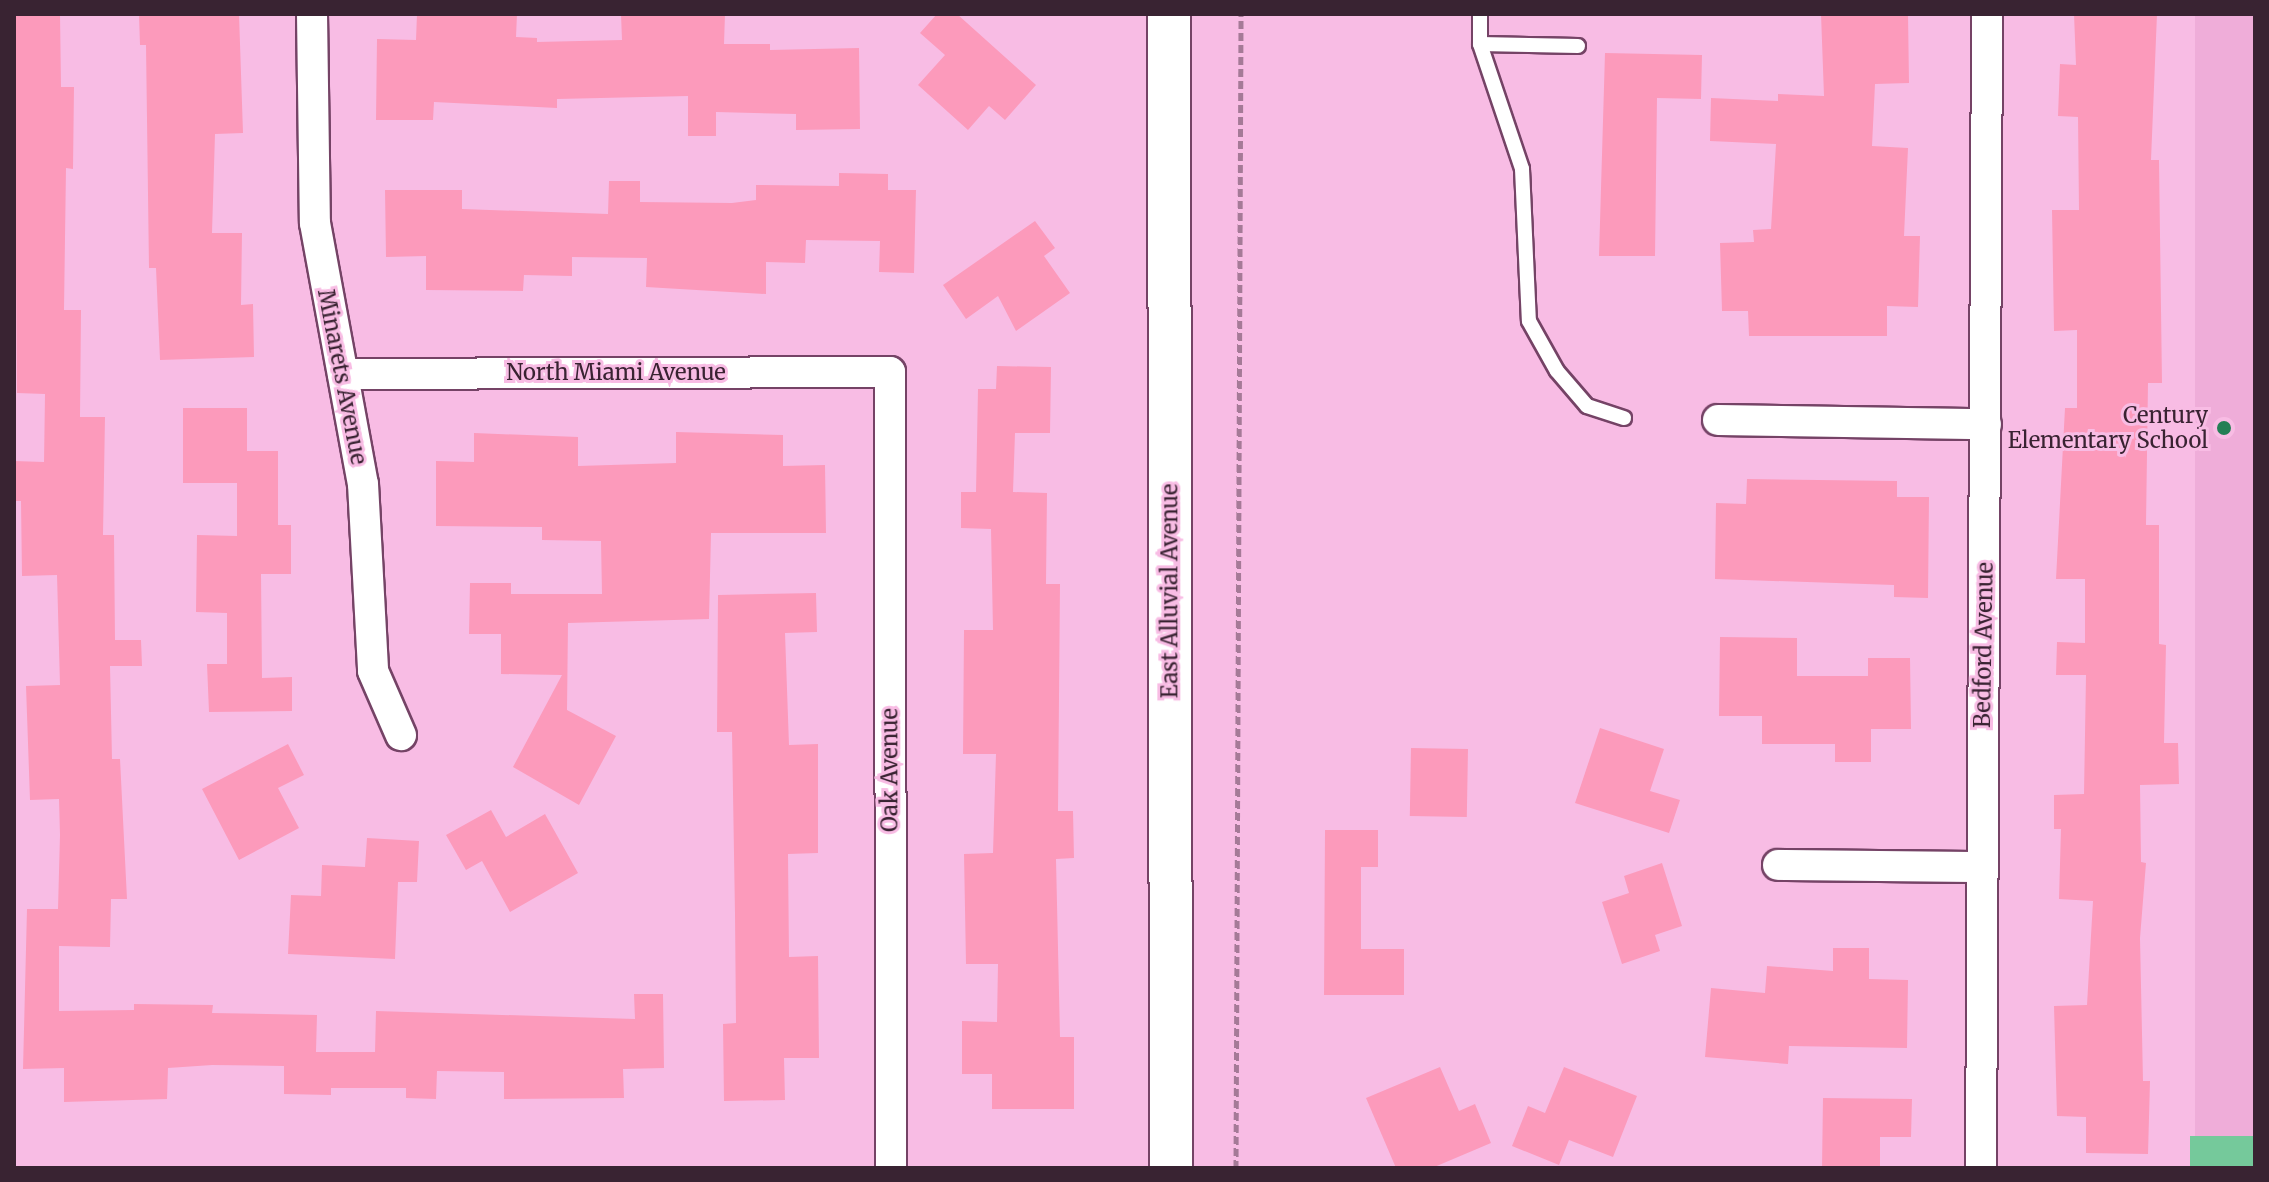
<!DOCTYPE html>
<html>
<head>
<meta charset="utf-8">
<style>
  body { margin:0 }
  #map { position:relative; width:2269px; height:1182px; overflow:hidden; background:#f8bce4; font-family:Merriweather,serif }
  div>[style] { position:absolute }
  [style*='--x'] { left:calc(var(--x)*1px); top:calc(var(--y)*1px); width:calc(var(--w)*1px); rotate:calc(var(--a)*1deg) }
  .built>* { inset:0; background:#efadd9; transform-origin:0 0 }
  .green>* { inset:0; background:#75c99b; transform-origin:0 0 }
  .building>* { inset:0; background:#fc9abb; transform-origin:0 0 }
  .path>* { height:5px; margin-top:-2.5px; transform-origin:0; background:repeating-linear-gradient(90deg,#a57a97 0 8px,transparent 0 12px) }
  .roads { filter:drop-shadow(2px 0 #754366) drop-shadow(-2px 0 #754366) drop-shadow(0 2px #754366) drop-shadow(0 -2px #754366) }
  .lane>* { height:14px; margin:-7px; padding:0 7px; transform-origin:7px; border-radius:7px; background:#fff }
  .street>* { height:30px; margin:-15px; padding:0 15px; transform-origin:15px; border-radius:15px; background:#fff }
  .secondary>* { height:42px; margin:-21px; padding:0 21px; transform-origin:21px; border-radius:21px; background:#fff }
  .dots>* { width:22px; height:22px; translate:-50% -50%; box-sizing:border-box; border:4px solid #f8bce4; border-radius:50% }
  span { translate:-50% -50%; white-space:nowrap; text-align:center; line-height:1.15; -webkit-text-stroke:6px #f8bce4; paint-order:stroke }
  .street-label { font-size:22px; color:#392332 }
  .poi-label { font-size:22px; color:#392332 }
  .right { translate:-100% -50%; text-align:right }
  .frame { position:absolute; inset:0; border:16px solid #392332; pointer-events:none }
</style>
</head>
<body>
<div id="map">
  <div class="built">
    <i style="left:2195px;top:14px;width:60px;height:1123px"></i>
  </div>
  <div class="green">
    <i style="left:2190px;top:1136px;width:65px;height:32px"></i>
  </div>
  <div class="building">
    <i style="clip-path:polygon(14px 14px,60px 14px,61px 87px,74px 87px,73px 169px,66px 168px,64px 310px,81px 310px,80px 417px,105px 417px,103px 535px,114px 535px,115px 640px,141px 640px,142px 666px,110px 666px,112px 759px,120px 759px,127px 899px,111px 899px,110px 947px,59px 946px,59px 1011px,134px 1010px,134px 1004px,213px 1005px,212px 1013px,317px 1015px,316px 1052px,375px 1052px,376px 1011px,635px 1019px,634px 994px,663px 994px,664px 1068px,623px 1069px,624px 1098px,504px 1099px,504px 1072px,437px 1071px,436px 1099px,406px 1098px,406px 1088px,331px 1088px,331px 1095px,284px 1094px,284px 1066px,212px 1065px,168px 1068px,167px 1099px,64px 1102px,64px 1068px,23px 1069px,27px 909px,58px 909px,60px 835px,59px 799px,30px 800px,26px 686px,60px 685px,57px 575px,22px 576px,21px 501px,14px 501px,14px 461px,44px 462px,45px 394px,17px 393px)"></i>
    <i style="clip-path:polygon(139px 14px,239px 14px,243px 133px,215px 134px,212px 233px,242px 233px,241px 305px,253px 304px,254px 357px,160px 360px,156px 268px,149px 268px,146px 45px,140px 45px)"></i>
    <i style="clip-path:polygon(417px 14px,517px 14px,516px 37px,537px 38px,537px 42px,622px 40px,621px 14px,725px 14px,724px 44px,770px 44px,770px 50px,859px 48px,860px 129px,796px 130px,796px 114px,716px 112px,716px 136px,688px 136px,688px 96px,557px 99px,557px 108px,434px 102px,433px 120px,376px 120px,377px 39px,416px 40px)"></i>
    <i style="clip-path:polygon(937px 14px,957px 14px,1036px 85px,1005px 120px,989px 106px,968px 130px,918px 85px,945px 55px,920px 33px)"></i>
    <i style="clip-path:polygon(1821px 14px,1908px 14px,1909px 83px,1875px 84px,1872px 146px,1908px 148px,1904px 236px,1920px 236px,1918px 307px,1887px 306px,1887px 336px,1749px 336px,1748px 311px,1722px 311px,1720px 243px,1754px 242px,1753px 230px,1771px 229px,1776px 144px,1710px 141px,1711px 98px,1778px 101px,1778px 94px,1824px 96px)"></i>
    <i style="clip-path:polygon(2074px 14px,2157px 14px,2151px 160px,2159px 160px,2162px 383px,2148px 383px,2146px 525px,2159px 525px,2159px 644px,2166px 645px,2164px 743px,2178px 743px,2179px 784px,2140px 785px,2141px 862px,2146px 863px,2140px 938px,2143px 1081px,2150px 1081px,2148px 1154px,2086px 1153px,2086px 1117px,2057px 1116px,2054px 1006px,2087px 1005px,2093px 901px,2059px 899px,2061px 829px,2054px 829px,2054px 795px,2084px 794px,2086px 675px,2056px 675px,2057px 642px,2085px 643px,2085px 579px,2056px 579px,2065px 408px,2077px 408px,2077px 330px,2054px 331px,2052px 210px,2079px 210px,2078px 117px,2058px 116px,2060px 64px,2076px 65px)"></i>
    <i style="clip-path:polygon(1605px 53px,1702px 55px,1701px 99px,1657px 98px,1655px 256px,1599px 256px)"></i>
    <i style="clip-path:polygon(839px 173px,888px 174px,888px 190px,916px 190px,914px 273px,879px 272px,880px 241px,806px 240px,805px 263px,766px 262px,766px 294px,646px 287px,647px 258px,572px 257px,572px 276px,524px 275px,523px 291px,426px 290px,426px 256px,386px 257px,385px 190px,462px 190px,462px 209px,608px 214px,609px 181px,640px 181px,640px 202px,732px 203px,756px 200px,756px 185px,839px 186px)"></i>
    <i style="clip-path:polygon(1035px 221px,1055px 248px,1044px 256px,1070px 293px,1016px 331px,998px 296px,966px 319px,943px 285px)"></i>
    <i style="clip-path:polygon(997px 366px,1051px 367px,1050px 433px,1015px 433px,1013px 492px,1047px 493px,1046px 584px,1060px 584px,1058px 811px,1073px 811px,1074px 858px,1056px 859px,1060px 1037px,1074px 1037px,1074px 1109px,992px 1109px,992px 1074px,962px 1074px,962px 1021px,997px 1022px,998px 964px,966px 964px,964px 854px,993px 853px,996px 754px,963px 754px,964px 630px,993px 630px,991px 529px,961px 528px,961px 492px,976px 492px,978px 389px,996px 389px)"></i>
    <i style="clip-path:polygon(183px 408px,247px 408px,247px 451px,278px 451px,278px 525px,291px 525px,291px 574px,261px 574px,262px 678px,292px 677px,292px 711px,209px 712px,207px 664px,227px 664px,227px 613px,196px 612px,197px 535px,237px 536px,237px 483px,183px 483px)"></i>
    <i style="clip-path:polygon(676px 432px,783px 435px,783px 466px,825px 465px,826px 533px,711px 533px,709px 619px,568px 623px,567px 710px,616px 736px,579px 805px,513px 767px,562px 675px,501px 674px,501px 634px,469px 634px,470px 583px,511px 583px,511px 594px,602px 594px,601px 541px,542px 540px,542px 527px,436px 526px,436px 461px,474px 462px,474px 433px,578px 437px,578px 466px,676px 463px)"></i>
    <i style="clip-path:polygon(1747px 479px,1897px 481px,1897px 497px,1929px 497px,1928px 598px,1894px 597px,1894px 585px,1715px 579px,1716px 503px,1746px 504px)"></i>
    <i style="clip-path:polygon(816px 593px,817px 632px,785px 633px,789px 745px,818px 744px,818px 853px,788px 854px,789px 957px,818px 956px,819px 1058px,784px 1058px,785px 1100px,724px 1101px,723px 1024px,736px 1023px,735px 914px,732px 732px,717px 732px,718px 595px)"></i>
    <i style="clip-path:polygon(1720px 637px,1797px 638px,1797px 676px,1868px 676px,1868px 658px,1910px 658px,1911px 729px,1871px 729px,1871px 762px,1835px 762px,1835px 744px,1762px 744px,1762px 716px,1719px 716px)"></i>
    <i style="clip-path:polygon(1600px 728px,1664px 749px,1650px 791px,1680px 800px,1669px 833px,1575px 803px)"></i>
    <i style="clip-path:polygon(288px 744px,304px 775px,278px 788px,299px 828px,239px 860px,202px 789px)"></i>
    <i style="left:1411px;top:748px;width:57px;height:68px;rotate:1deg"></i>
    <i style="clip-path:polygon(491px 810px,506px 837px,545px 814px,578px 873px,510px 912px,482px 861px,466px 870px,446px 835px)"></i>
    <i style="clip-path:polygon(1325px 830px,1378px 830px,1378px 867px,1361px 867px,1361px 949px,1404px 949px,1404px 995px,1324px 995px)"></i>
    <i style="clip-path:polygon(367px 838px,419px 841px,417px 882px,398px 882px,395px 959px,288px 954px,291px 895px,321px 896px,322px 865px,365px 867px)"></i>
    <i style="clip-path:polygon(1662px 863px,1682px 926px,1655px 935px,1660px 951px,1622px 964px,1602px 902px,1629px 893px,1624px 876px)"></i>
    <i style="clip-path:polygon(1833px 948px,1869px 948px,1869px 979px,1908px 980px,1907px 1048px,1789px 1046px,1788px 1064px,1705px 1057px,1711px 988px,1765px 993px,1767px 966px,1833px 971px)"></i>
    <i style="clip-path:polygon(1440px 1067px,1459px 1111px,1475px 1104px,1491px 1143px,1432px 1168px,1396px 1168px,1366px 1098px)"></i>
    <i style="clip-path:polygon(1564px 1067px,1637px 1096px,1613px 1157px,1569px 1140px,1559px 1165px,1512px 1146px,1528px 1106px,1545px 1113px)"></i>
    <i style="clip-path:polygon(1823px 1098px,1912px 1099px,1911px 1137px,1880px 1137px,1880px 1168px,1822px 1168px)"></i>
  </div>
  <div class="path">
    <i style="--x:1236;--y:1168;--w:1154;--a:-89.75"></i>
  </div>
  <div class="roads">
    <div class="lane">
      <i style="--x:1480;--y:14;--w:30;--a:90"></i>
      <i style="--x:1480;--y:44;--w:98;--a:1.2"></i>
      <i style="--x:1480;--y:44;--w:132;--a:71.4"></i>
      <i style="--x:1522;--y:169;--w:152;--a:87.4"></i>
      <i style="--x:1529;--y:321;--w:57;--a:60.8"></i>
      <i style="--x:1557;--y:371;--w:46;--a:49.4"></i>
      <i style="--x:1587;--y:406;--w:39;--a:18"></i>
    </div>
    <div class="street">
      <i style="--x:312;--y:14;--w:209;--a:89.2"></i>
      <i style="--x:315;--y:223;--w:265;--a:79.6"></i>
      <i style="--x:363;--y:484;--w:187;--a:86.9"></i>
      <i style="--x:373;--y:671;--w:70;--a:66.4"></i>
      <i style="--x:343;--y:374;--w:547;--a:-0.21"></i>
      <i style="--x:890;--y:372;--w:796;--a:89.93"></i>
      <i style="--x:1718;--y:420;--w:268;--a:0.9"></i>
      <i style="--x:1778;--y:865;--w:203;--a:0.6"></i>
      <i style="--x:1981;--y:1168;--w:1154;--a:-89.7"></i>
    </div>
    <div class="secondary">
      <i style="--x:1169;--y:14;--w:1154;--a:89.9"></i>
    </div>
  </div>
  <div class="dots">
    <i style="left:2224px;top:428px;background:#247f55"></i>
  </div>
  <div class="street-label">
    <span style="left:616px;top:373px">North Miami Avenue</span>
    <span style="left:342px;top:377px;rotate:79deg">Minarets Avenue</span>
    <span style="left:1170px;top:591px;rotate:-90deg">East Alluvial Avenue</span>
    <span style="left:1984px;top:645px;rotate:-89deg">Bedford Avenue</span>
    <span style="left:890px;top:770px;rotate:-90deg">Oak Avenue</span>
  </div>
  <div class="poi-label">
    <span class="right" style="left:2208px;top:428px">Century<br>Elementary School</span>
  </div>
  <div class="frame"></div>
</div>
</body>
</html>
